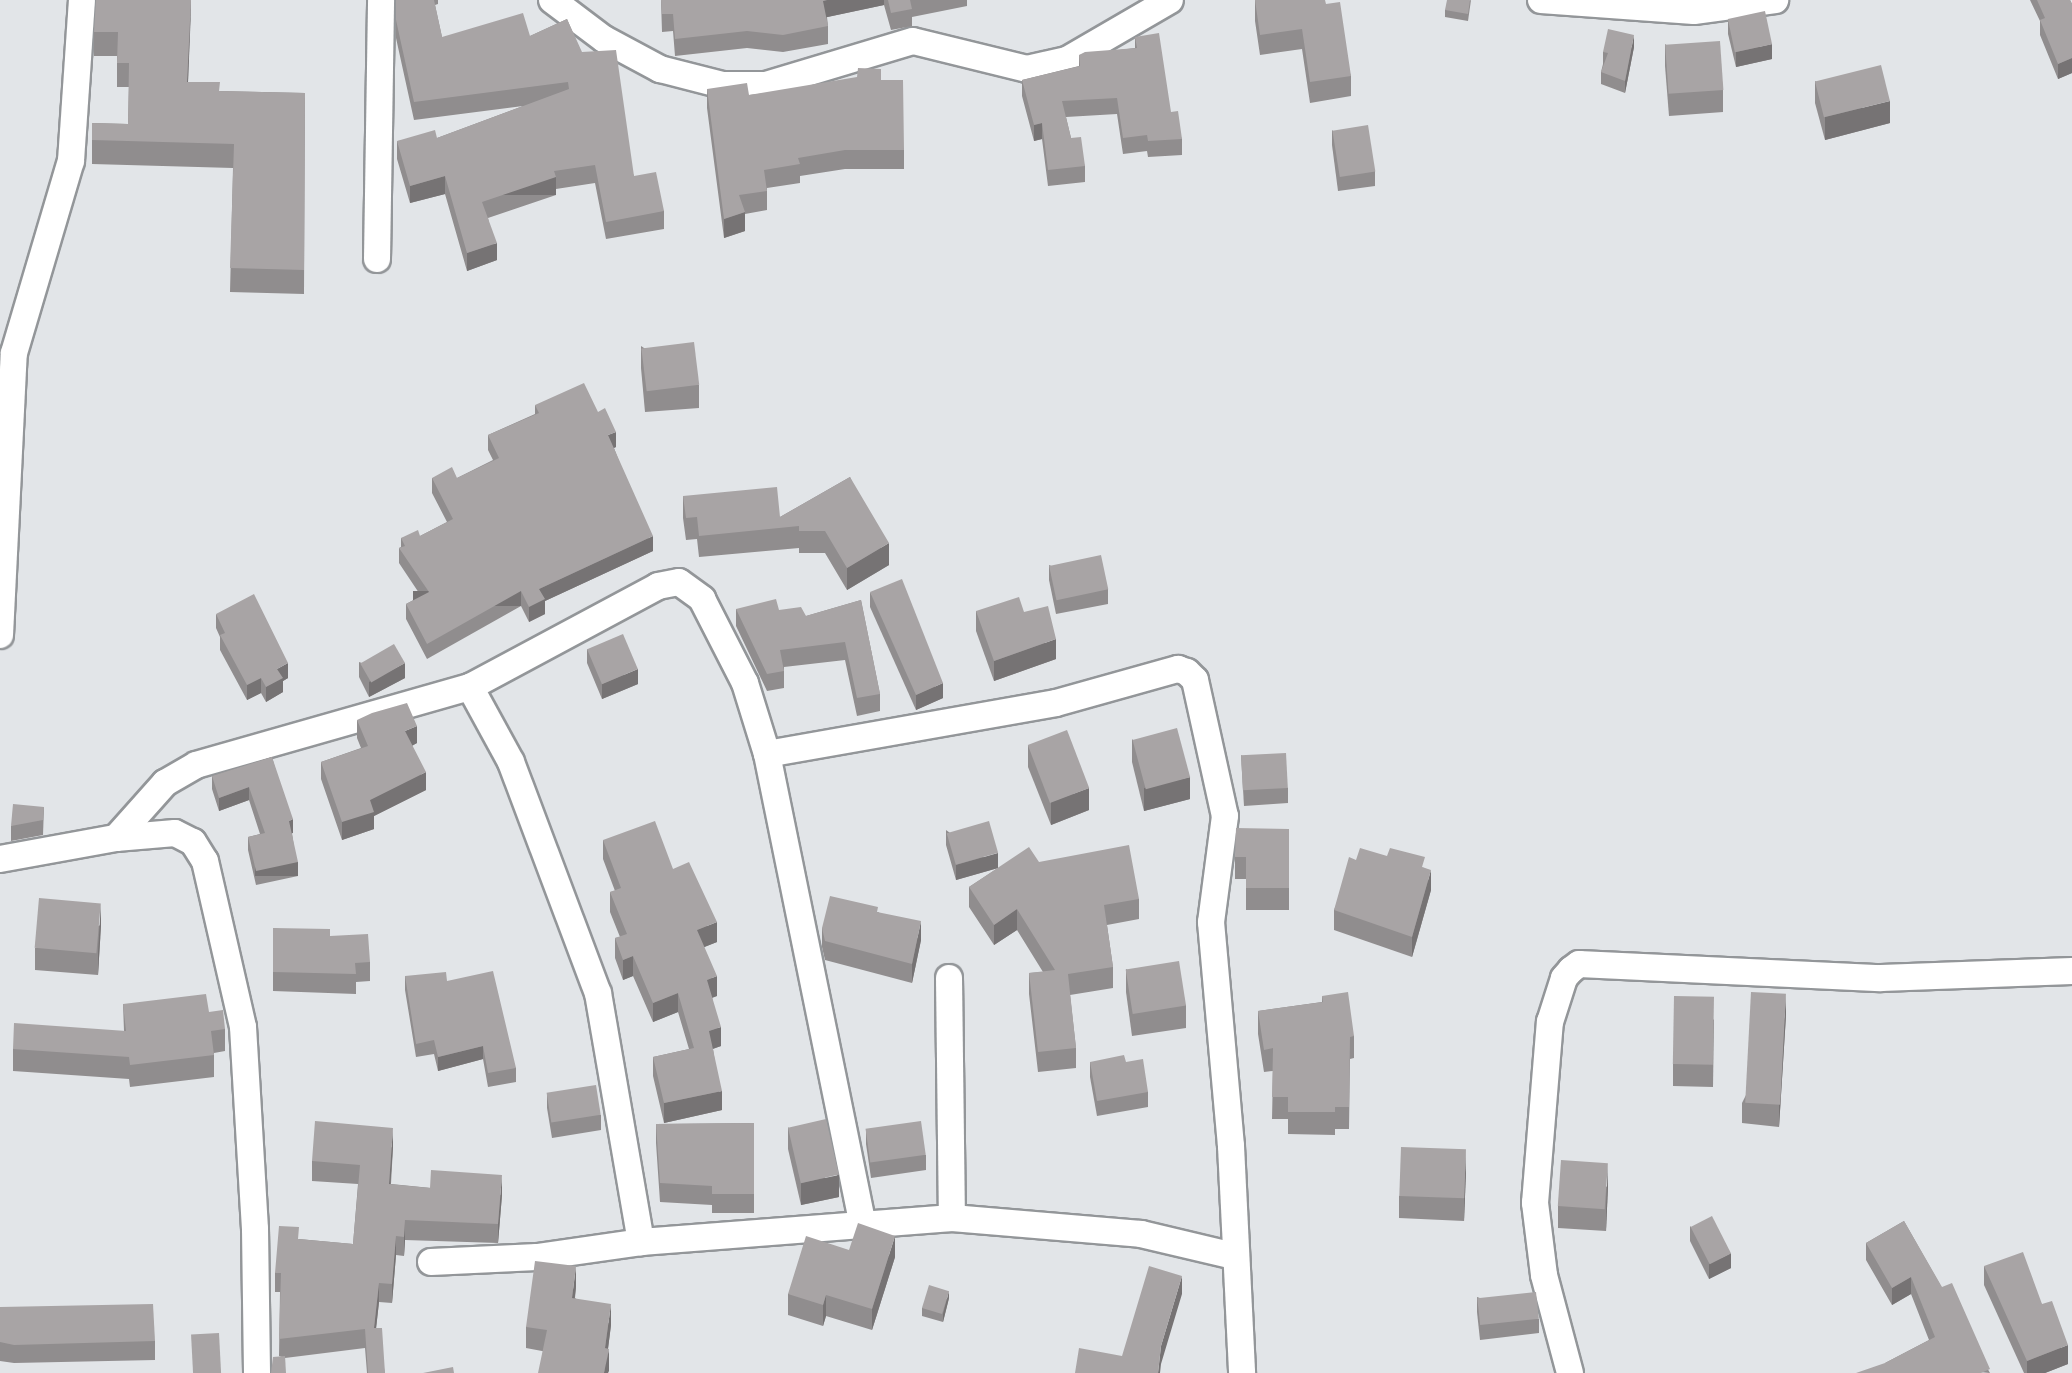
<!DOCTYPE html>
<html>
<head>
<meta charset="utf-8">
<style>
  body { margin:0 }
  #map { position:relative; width:2072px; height:1373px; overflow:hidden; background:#e2e5e8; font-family:Merriweather,serif }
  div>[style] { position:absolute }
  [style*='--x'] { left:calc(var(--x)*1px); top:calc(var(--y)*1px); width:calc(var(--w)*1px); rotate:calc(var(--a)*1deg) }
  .roads { filter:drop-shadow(2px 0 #939699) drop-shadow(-2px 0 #939699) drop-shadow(0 2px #939699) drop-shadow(0 -2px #939699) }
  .minor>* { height:26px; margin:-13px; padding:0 13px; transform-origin:13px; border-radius:13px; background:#fff }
  .wall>* { inset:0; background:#908d8e }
  .shaded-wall>* { inset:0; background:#767374; transform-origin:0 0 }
  .building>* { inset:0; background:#a8a4a5; transform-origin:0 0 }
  span { translate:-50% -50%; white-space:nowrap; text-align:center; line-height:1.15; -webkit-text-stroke:6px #fff; paint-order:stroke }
</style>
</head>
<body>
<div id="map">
  <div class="roads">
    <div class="minor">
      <i style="--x:552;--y:0;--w:65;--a:36.9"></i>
      <i style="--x:604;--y:39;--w:64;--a:28.2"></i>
      <i style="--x:660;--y:69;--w:65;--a:14.3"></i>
      <i style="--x:723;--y:85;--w:43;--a:0"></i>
      <i style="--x:766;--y:85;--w:153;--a:-16.7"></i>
      <i style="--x:913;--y:41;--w:117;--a:13.8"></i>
      <i style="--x:1027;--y:69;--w:41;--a:-12.7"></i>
      <i style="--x:1067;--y:60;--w:119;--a:-30.2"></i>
      <i style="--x:1541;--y:0;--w:153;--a:4.1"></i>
      <i style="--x:1694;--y:11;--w:82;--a:-7.7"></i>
      <i style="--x:377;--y:259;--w:259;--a:-89.1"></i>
      <i style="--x:0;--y:635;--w:282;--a:-87.2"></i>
      <i style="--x:14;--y:353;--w:200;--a:-73.5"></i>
      <i style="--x:71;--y:161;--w:161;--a:-86.1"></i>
      <i style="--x:470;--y:687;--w:85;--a:61.3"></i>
      <i style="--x:511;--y:762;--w:247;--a:69.4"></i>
      <i style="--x:598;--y:993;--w:253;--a:80.2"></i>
      <i style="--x:641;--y:1242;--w:312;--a:-4.4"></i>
      <i style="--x:952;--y:1218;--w:190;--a:4.8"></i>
      <i style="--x:1141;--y:1234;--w:96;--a:13.3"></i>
      <i style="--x:767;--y:754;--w:479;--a:78.5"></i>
      <i style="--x:116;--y:838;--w:74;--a:-48.3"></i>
      <i style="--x:165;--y:783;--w:36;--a:-30"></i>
      <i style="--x:196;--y:765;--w:285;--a:-15.9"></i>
      <i style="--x:470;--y:687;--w:213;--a:-28.2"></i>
      <i style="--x:658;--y:586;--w:21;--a:-11"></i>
      <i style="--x:679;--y:582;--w:29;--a:36"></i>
      <i style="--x:702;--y:599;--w:94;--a:62.9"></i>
      <i style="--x:745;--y:683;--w:74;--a:72.8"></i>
      <i style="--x:767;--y:754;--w:293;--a:-10"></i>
      <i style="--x:1056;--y:703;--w:127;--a:-15.6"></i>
      <i style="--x:1178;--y:669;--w:9;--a:18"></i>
      <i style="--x:1187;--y:672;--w:11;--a:45"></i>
      <i style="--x:1195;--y:680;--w:139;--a:77.6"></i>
      <i style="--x:1225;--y:816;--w:107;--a:97.5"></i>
      <i style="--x:1211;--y:922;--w:225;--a:84.9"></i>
      <i style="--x:1231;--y:1146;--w:227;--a:87.2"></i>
      <i style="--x:0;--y:859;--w:118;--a:-10.3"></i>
      <i style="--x:116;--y:838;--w:59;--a:-4.8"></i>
      <i style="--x:175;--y:833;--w:20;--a:27"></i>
      <i style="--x:193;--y:842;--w:22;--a:58"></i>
      <i style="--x:205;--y:861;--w:170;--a:77.1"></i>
      <i style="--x:243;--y:1027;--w:202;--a:86.6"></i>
      <i style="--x:255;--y:1229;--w:144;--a:89.2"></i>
      <i style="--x:949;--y:978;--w:240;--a:89.3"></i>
      <i style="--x:431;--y:1262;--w:106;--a:-2.7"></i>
      <i style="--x:537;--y:1257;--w:105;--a:-8.2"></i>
      <i style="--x:1570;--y:1373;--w:101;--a:-104.9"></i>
      <i style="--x:1544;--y:1275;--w:73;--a:-97.1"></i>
      <i style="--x:1535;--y:1203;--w:182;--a:-85.3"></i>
      <i style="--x:1550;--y:1022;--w:46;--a:-72.3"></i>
      <i style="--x:1564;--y:978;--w:11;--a:-49"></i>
      <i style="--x:1571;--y:970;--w:10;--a:-37"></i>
      <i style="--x:1579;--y:964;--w:302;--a:2.7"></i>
      <i style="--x:1881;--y:978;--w:191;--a:-2.1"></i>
    </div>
  </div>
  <div class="wall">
    <i style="clip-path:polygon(191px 0,188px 82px,219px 91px,305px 93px,304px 294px,230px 292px,233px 168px,92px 164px,92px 123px,128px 124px,129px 87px,117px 87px,117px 56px,94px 56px,94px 32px)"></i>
    <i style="clip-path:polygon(396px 0,438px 0,438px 4px,435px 5px,442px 37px,530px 36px,567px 19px,634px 176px,664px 211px,664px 229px,606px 239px,595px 183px,556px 189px,556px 195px,488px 218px,497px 260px,467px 271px,445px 194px,410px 203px,397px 159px,397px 141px,437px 138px,523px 106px,414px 120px,396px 38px)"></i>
    <i style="clip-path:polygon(661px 0,967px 0,967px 6px,912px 17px,912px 26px,891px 30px,884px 5px,827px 17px,828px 26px,828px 44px,783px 52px,747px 48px,675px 56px,673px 31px,662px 32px)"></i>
    <i style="clip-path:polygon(1255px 0,1326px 4px,1351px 76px,1351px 96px,1310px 103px,1302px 49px,1260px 55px,1255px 21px)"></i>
    <i style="clip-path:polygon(1471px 0,1468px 21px,1445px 17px,1445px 10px)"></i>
    <i style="clip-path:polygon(2030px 0,2070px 0,2072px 4px,2072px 73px,2058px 79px,2040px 35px,2040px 21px)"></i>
    <i style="clip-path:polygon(1728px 19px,1772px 59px,1736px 67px,1728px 34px)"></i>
    <i style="clip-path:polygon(1135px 37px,1182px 139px,1182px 155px,1148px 157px,1147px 151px,1123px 154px,1117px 114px,1066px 117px,1071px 138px,1085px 166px,1085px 182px,1048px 186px,1042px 139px,1034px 141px,1022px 96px,1022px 80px,1079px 66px,1079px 55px,1135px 48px)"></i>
    <i style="clip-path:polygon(1665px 44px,1723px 90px,1723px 112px,1669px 116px,1665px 66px)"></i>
    <i style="clip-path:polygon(1634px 47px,1625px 93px,1601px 84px,1601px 72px,1603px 64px,1603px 52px)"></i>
    <i style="clip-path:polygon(881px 80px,904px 150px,904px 169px,845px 169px,800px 176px,800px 183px,767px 188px,767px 210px,745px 214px,745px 231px,724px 238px,707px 108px,707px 89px,749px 95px)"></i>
    <i style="clip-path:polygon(1815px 81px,1890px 123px,1825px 140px,1815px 103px)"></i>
    <i style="clip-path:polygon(1332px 130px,1375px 171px,1375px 186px,1338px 191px,1332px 145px)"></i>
    <i style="clip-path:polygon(641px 346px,699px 385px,699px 408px,645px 412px,641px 368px)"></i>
    <i style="clip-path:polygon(535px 405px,616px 447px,614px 448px,653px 551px,545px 601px,545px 614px,529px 622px,521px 606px,427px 659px,406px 619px,406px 604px,421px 596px,399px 563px,399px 548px,401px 547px,401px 538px,420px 536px,447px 522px,432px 493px,432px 478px,457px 478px,493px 460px,488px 450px,488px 435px,535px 414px)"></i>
    <i style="clip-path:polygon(850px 477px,889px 565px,847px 590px,825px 553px,799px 553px,799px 548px,699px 557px,697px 539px,686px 540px,683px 518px,683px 496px,780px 517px)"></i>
    <i style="clip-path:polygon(1049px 565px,1108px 589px,1108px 604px,1056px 614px,1049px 580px)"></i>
    <i style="clip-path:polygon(870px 592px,943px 698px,916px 710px,870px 607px)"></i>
    <i style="clip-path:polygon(861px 600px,880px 694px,880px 711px,857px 716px,845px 660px,784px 667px,784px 688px,767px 691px,736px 626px,736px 609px,779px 610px,806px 616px)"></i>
    <i style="clip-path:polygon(976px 611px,1024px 612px,1056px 659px,994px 681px,976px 631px)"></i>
    <i style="clip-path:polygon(216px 614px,288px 678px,283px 681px,283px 692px,266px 702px,261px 693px,247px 700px,220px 650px,220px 637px,216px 628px)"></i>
    <i style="clip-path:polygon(587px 649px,638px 684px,602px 699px,587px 663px)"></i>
    <i style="clip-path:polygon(359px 662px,405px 678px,369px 697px,359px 677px)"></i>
    <i style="clip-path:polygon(357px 720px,417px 743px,412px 746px,426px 790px,374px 816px,374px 829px,342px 840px,321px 779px,321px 762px,361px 748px,357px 738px)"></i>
    <i style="clip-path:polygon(1132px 739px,1190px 799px,1144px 811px,1132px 762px)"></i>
    <i style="clip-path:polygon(1028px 745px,1089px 810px,1051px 825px,1028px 767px)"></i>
    <i style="clip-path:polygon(1241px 755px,1288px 788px,1288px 803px,1244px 806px)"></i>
    <i style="clip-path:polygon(272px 757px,293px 833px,292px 833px,298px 876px,256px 885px,248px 850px,248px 837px,260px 834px,249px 800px,219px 811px,212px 789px,212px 776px)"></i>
    <i style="clip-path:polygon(44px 807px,43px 835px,11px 841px,11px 826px)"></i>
    <i style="clip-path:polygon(1289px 829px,1289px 910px,1246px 910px,1246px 879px,1235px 879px,1235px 857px)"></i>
    <i style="clip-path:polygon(946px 830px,998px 868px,1039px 862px,1139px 899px,1139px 919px,1107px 925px,1113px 967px,1113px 988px,1070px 995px,1076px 1048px,1076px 1068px,1038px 1072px,1029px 994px,1029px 973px,1043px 972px,1017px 930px,994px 945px,969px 907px,969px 887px,998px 868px,956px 880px,946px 845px)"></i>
    <i style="clip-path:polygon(603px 840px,673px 869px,717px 942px,704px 947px,717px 996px,712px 997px,721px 1046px,713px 1049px,722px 1110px,664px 1123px,653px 1076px,653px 1057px,689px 1049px,678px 1012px,653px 1022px,633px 976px,623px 980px,615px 958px,615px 938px,620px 937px,610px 912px,610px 892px,615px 891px,603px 859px)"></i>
    <i style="clip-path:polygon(1356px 860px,1425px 868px,1431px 890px,1412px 957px,1334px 930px,1334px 910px)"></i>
    <i style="clip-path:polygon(878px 912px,921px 940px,912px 983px,825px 960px,822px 947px,822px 928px)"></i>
    <i style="clip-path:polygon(101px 925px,98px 975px,35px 970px,35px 948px)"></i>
    <i style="clip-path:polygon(273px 928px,330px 936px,370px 962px,370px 981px,356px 982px,356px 994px,273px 991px)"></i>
    <i style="clip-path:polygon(1126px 969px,1186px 1005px,1186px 1028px,1132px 1036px,1126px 992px)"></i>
    <i style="clip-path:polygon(405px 976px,447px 981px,516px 1068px,516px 1082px,488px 1087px,483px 1059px,438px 1071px,434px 1054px,416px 1057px,405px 990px)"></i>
    <i style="clip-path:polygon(1322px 996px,1354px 1036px,1354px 1058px,1350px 1059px,1349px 1129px,1335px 1129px,1335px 1135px,1288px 1134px,1288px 1119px,1272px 1119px,1273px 1071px,1264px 1072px,1258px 1034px,1258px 1011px,1322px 1002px)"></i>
    <i style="clip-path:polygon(123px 1004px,209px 1012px,225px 1029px,225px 1051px,214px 1053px,214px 1077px,130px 1087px,129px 1079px,13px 1071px,13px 1049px,124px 1031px)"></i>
    <i style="clip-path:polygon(1786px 1015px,1779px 1127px,1742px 1123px,1742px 1103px)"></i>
    <i style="clip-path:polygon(1714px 1019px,1713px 1087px,1673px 1086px,1673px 1064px)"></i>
    <i style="clip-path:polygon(1090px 1062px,1126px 1062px,1148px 1092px,1148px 1107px,1097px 1116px,1090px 1077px)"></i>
    <i style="clip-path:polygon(547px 1094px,601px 1115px,601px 1130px,552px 1138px,547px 1108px)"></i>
    <i style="clip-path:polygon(754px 1123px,754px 1213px,712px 1213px,712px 1205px,660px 1202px,656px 1143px,656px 1124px)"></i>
    <i style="clip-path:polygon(788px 1127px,839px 1197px,801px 1205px,788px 1149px)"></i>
    <i style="clip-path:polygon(866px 1130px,926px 1155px,926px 1170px,871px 1178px,866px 1144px)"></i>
    <i style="clip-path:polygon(393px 1147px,391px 1184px,502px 1195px,498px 1243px,405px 1240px,404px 1256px,396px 1255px,392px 1303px,379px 1302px,376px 1328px,385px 1373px,367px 1373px,365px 1348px,285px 1358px,279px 1356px,280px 1292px,275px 1292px,275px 1273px,299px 1239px,353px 1244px,358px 1184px,312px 1181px,312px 1161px)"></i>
    <i style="clip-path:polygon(1466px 1171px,1464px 1221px,1399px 1218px,1399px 1196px)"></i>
    <i style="clip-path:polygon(1608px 1186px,1606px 1231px,1558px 1228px,1558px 1206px)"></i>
    <i style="clip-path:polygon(1904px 1221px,1990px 1373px,1885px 1363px,1929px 1340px,1911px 1294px,1892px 1305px,1866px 1260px,1866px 1243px)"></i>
    <i style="clip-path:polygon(1690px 1226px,1731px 1268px,1709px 1279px,1690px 1241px)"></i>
    <i style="clip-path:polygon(849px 1250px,895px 1257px,872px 1330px,826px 1316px,823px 1326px,788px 1315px,788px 1294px)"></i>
    <i style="clip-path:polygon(1984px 1266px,2042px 1304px,2068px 1364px,2045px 1373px,2024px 1373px,1984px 1285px)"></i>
    <i style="clip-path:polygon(576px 1287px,575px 1298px,611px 1325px,608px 1349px,609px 1371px,542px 1351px,526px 1348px,526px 1327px)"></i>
    <i style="clip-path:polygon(1477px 1297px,1539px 1319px,1539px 1333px,1480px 1340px,1477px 1312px)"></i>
    <i style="clip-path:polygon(949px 1298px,943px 1322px,922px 1316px,922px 1308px)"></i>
    <i style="clip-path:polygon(0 1307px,155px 1341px,155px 1360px,14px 1363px,0 1361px)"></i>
  </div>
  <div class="shaded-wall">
    <i style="clip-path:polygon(191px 0,191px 10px,187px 106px,187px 82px)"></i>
    <i style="clip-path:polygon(827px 0,884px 0,884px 5px,823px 18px,823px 1px)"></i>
    <i style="clip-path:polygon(1634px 35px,1634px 47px,1625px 93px,1625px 81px)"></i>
    <i style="clip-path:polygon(1772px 44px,1772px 59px,1736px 67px,1736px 52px)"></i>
    <i style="clip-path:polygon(2072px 58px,2072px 73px,2058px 79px,2058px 64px)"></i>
    <i style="clip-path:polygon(1890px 101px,1890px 123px,1825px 140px,1825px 117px)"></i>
    <i style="clip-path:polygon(1042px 123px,1042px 139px,1034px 141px,1034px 125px)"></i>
    <i style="clip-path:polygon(445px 176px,445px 194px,410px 203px,410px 186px)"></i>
    <i style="left:556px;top:177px;width:18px;height:78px;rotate:90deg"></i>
    <i style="clip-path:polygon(745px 212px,745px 231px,724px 238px,724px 219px)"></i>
    <i style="clip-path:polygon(497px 243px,497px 260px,467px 271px,467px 253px)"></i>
    <i style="clip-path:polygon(616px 432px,616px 447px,608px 450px,608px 435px)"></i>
    <i style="clip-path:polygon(653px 536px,653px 551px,545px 601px,545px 614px,529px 622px,529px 607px,539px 589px)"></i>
    <i style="clip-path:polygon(889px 543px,889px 565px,847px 590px,847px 568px)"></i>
    <i style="left:521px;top:591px;width:15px;height:108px;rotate:90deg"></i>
    <i style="clip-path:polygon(1056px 639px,1056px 659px,994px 681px,994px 661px)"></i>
    <i style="clip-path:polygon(288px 663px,288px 678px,283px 681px,283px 692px,266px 702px,266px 687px,277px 669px)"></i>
    <i style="clip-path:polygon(405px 663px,405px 678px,369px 697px,369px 682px)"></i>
    <i style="clip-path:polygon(638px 669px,638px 684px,602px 699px,602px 684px)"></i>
    <i style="clip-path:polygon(261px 678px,261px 693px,247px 700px,247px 685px)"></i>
    <i style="clip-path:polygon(943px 683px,943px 698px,916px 710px,916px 695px)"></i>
    <i style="clip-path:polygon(417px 726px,417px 743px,405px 749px,405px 731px)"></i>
    <i style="clip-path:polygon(426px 772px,426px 790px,374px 816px,374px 829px,342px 840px,342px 822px,370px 800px)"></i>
    <i style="clip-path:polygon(1190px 777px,1190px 799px,1144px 811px,1144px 788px)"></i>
    <i style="clip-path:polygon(249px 787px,249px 800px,219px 811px,219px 798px)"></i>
    <i style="clip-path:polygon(1089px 788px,1089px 810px,1051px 825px,1051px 802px)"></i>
    <i style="clip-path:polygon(293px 819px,293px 833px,289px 834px,289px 821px)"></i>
    <i style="clip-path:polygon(998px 853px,998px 868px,956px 880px,956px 865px)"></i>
    <i style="left:298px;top:862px;width:14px;height:43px;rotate:90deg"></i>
    <i style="clip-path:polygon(1431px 870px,1431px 890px,1412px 957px,1412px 937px)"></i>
    <i style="clip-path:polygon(101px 903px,101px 925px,98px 975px,98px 952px)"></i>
    <i style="clip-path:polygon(1017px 909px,1017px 930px,994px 945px,994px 925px)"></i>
    <i style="clip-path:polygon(921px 921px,921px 940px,912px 983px,912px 964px)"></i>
    <i style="clip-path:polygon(717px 922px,717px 942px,697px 950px,697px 930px)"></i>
    <i style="clip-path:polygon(633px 956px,633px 976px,623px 980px,623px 960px)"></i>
    <i style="clip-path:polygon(717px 976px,717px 996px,707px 1000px,707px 980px)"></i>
    <i style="clip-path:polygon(678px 993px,678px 1012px,653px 1022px,653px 1003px)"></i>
    <i style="clip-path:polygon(1786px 994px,1786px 1015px,1779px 1127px,1779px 1106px)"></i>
    <i style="clip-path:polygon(721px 1027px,721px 1046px,709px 1050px,709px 1031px)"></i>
    <i style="clip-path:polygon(483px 1046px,483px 1059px,438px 1071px,438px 1057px)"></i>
    <i style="clip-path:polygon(722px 1091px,722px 1110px,664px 1123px,664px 1103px)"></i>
    <i style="clip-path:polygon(393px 1128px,393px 1147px,389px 1203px,389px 1184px)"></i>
    <i style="clip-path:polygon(1466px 1149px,1466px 1171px,1464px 1221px,1464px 1198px)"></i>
    <i style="clip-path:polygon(1608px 1163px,1608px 1186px,1606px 1231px,1606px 1209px)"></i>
    <i style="clip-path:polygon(502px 1175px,502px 1195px,498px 1243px,498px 1224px)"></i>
    <i style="clip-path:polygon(839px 1175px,839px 1197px,801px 1205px,801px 1183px)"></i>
    <i style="clip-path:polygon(405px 1220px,405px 1240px,404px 1256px,404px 1237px)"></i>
    <i style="clip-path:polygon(396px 1236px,396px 1255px,392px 1303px,392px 1284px)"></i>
    <i style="clip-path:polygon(895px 1236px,895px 1257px,872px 1330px,872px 1309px)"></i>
    <i style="clip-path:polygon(1731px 1253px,1731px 1268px,1709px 1279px,1709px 1264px)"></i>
    <i style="clip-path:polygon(576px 1266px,576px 1287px,572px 1319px,572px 1298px)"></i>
    <i style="clip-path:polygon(1182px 1276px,1182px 1294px,1161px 1364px,1160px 1373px,1158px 1373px,1161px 1346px)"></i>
    <i style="clip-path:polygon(1911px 1277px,1911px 1294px,1892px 1305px,1892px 1288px)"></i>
    <i style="clip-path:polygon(379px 1283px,379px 1302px,374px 1347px,374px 1328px)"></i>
    <i style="clip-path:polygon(949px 1291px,949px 1298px,943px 1322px,943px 1314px)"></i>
    <i style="clip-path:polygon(826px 1295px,826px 1316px,823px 1326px,823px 1305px)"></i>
    <i style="clip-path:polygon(611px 1304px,611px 1325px,606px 1364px,609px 1349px,609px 1371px,608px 1373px,604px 1373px,605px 1348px)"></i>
    <i style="clip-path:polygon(2068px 1345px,2068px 1364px,2045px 1373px,2027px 1373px,2027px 1361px)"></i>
  </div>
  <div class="building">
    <i style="clip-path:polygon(96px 0,191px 0,187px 82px,220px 82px,219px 91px,305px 93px,304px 270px,230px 268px,234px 144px,92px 140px,92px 123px,128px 124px,129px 63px,117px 63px,118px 32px,94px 32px)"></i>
    <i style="clip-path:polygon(396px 0,434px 0,442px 37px,523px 13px,530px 36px,567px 19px,582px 52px,616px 50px,634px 176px,656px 172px,664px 211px,606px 222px,595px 165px,554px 171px,556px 177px,482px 202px,497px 243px,467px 253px,445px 176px,410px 186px,397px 141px,435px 130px,437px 138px,569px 89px,568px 82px,414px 102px,396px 20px)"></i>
    <i style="clip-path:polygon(661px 0,827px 0,823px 1px,828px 26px,783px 35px,747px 31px,675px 39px,673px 14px,662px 14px)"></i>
    <i style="clip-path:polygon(888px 0,910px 0,912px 9px,891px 13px)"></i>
    <i style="clip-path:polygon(1255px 0,1325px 0,1326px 4px,1340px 2px,1351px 76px,1310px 82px,1302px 29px,1260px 35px)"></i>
    <i style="clip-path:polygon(1447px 0,1470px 0,1468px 14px,1445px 10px)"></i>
    <i style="clip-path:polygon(2037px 0,2070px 0,2072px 4px,2072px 58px,2058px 64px,2040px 20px,2045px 18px)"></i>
    <i style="left:1765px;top:11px;width:34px;height:38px;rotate:78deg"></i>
    <i style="clip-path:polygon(1608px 29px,1634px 35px,1625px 81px,1601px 72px,1608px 53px,1603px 52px)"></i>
    <i style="clip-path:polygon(1159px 33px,1171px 112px,1178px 111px,1182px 139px,1148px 141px,1147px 135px,1123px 138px,1117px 98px,1062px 101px,1071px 138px,1081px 137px,1085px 166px,1048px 170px,1042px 123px,1034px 125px,1022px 80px,1080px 66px,1079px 55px,1085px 52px,1137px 48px,1135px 37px)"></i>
    <i style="left:1720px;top:41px;width:49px;height:55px;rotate:86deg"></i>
    <i style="left:1881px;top:65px;width:37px;height:68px;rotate:76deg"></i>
    <i style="clip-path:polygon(858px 68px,881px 69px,881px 80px,903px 80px,904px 150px,845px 150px,798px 158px,800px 164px,764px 170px,767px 191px,739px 195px,745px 212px,724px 219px,707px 89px,747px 83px,749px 95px,857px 77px)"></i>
    <i style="left:1368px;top:125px;width:47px;height:36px;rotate:81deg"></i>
    <i style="left:694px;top:342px;width:43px;height:53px;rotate:83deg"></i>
    <i style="clip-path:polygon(584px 383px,598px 412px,605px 408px,616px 432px,608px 435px,653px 536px,539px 589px,545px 599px,529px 607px,521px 591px,427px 644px,406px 604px,429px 592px,399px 548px,405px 546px,401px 538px,418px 530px,420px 536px,453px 519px,432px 478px,452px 467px,457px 478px,499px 458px,488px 435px,539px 413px,535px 405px)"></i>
    <i style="clip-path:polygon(850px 477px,889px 543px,847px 568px,825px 531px,799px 531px,799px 526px,699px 536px,697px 517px,686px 518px,683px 496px,777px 487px,780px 517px)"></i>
    <i style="left:1101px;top:555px;width:35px;height:53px;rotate:78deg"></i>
    <i style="clip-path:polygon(902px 579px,943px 683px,916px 695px,870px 592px)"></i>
    <i style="clip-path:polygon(254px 594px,288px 663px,277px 669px,283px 678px,266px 687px,261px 678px,247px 685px,220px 635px,225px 633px,216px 614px)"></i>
    <i style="clip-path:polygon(1019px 597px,1024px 612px,1048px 606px,1056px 639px,994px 661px,976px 611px)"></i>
    <i style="clip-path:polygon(776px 599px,779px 610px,801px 607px,806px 616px,861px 600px,880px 694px,857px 698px,845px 642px,780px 650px,784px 671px,767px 674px,736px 609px)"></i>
    <i style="left:623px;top:634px;width:38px;height:39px;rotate:67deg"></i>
    <i style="left:394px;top:644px;width:22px;height:39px;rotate:60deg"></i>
    <i style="clip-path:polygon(407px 703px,417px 726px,405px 731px,426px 772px,370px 800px,374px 812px,342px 822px,321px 762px,368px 746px,357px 720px,372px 713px)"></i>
    <i style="left:1177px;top:728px;width:51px;height:46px;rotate:75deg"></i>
    <i style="left:1067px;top:730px;width:62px;height:42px;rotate:69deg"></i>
    <i style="left:1286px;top:753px;width:35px;height:45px;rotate:87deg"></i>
    <i style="clip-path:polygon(272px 757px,293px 819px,289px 821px,298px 862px,256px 871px,248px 837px,265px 833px,249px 787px,219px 798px,212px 776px)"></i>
    <i style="clip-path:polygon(13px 804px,44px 807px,43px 820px,11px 826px)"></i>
    <i style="clip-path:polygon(655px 821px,673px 869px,689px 862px,717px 922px,697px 930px,717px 976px,707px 980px,721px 1027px,709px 1031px,722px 1091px,664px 1103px,653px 1057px,694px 1048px,678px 993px,653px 1003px,633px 956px,623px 960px,615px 938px,627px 934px,610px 892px,621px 888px,603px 840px)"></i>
    <i style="left:989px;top:821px;width:33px;height:44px;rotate:74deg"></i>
    <i style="clip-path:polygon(1236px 828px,1289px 829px,1289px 888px,1246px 888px,1246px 857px,1235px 857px)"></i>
    <i style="clip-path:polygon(1129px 845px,1139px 899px,1104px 905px,1113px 967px,1068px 974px,1076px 1048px,1038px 1052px,1029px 973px,1055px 970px,1017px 909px,994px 925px,969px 887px,1029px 847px,1039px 862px)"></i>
    <i style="clip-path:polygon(1360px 848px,1387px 856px,1390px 848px,1425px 857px,1422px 867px,1431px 870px,1412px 937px,1334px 910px,1349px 857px,1356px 860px)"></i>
    <i style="clip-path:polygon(830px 896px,878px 907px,877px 912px,921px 921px,912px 964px,825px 941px,822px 928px)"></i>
    <i style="left:39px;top:898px;width:62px;height:50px;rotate:5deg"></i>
    <i style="clip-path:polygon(273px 928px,330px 929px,330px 936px,368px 934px,370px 962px,355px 963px,356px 974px,273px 972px)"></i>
    <i style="left:1179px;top:961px;width:45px;height:54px;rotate:81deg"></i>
    <i style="clip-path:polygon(493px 971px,516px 1068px,488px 1073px,483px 1046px,438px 1057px,434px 1040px,416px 1044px,405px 976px,446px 972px,447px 981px)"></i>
    <i style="clip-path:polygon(1348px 992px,1354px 1036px,1350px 1037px,1349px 1107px,1335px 1107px,1335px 1112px,1288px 1112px,1288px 1097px,1272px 1097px,1273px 1048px,1264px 1050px,1258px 1011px,1323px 1002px,1322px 996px)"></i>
    <i style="left:1751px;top:992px;width:35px;height:111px;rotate:3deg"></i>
    <i style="clip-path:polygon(206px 994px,209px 1012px,223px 1010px,225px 1029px,211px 1031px,214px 1055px,130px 1065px,129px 1057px,13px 1049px,14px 1023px,126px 1031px,123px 1004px)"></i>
    <i style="left:1674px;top:996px;width:40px;height:68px;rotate:1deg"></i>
    <i style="clip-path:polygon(1124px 1055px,1126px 1062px,1143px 1059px,1148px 1092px,1097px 1101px,1090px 1062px)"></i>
    <i style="left:596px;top:1085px;width:30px;height:50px;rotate:81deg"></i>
    <i style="left:826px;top:1119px;width:57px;height:39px;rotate:77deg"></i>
    <i style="clip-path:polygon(315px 1121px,393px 1128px,389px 1184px,430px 1188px,431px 1170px,502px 1175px,498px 1224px,405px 1220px,404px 1237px,396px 1236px,392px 1284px,379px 1283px,374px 1328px,382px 1328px,385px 1373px,368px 1373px,365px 1329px,279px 1339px,281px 1273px,275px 1273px,279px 1226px,299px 1227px,298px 1239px,353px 1244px,360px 1165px,312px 1161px)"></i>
    <i style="left:921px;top:1121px;width:34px;height:56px;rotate:82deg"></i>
    <i style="clip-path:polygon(754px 1123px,754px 1194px,712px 1194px,712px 1186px,660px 1183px,656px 1124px)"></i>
    <i style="left:1401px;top:1147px;width:65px;height:49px;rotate:2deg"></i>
    <i style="left:1561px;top:1160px;width:47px;height:46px;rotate:4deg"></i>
    <i style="left:1712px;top:1216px;width:42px;height:24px;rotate:63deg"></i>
    <i style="clip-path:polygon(1904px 1221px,1942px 1287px,1952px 1283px,1990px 1369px,1981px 1373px,1856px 1373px,1885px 1363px,1935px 1337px,1911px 1277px,1892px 1288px,1866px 1243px)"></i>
    <i style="clip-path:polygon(858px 1223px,895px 1236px,872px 1309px,826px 1295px,823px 1305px,788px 1294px,806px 1236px,849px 1250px)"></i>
    <i style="clip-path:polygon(2023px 1252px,2042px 1304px,2052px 1301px,2068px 1345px,2027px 1361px,1984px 1266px)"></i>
    <i style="clip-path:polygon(535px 1261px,576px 1266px,572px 1298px,611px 1304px,605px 1348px,609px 1349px,604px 1373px,538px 1373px,547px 1330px,526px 1327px)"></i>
    <i style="clip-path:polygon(1149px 1266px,1182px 1276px,1161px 1346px,1158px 1373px,1075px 1373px,1079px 1348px,1122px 1356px)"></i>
    <i style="left:929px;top:1285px;width:21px;height:24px;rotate:17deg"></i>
    <i style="left:1536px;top:1292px;width:27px;height:59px;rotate:84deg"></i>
    <i style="clip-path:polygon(153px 1304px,155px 1341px,14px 1345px,0 1342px,0 1307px)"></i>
    <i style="left:219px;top:1333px;width:40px;height:28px;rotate:87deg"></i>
    <i style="clip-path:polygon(285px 1356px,286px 1373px,271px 1373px,273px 1357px)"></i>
    <i style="clip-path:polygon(453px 1367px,454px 1373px,423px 1373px)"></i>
  </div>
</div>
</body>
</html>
